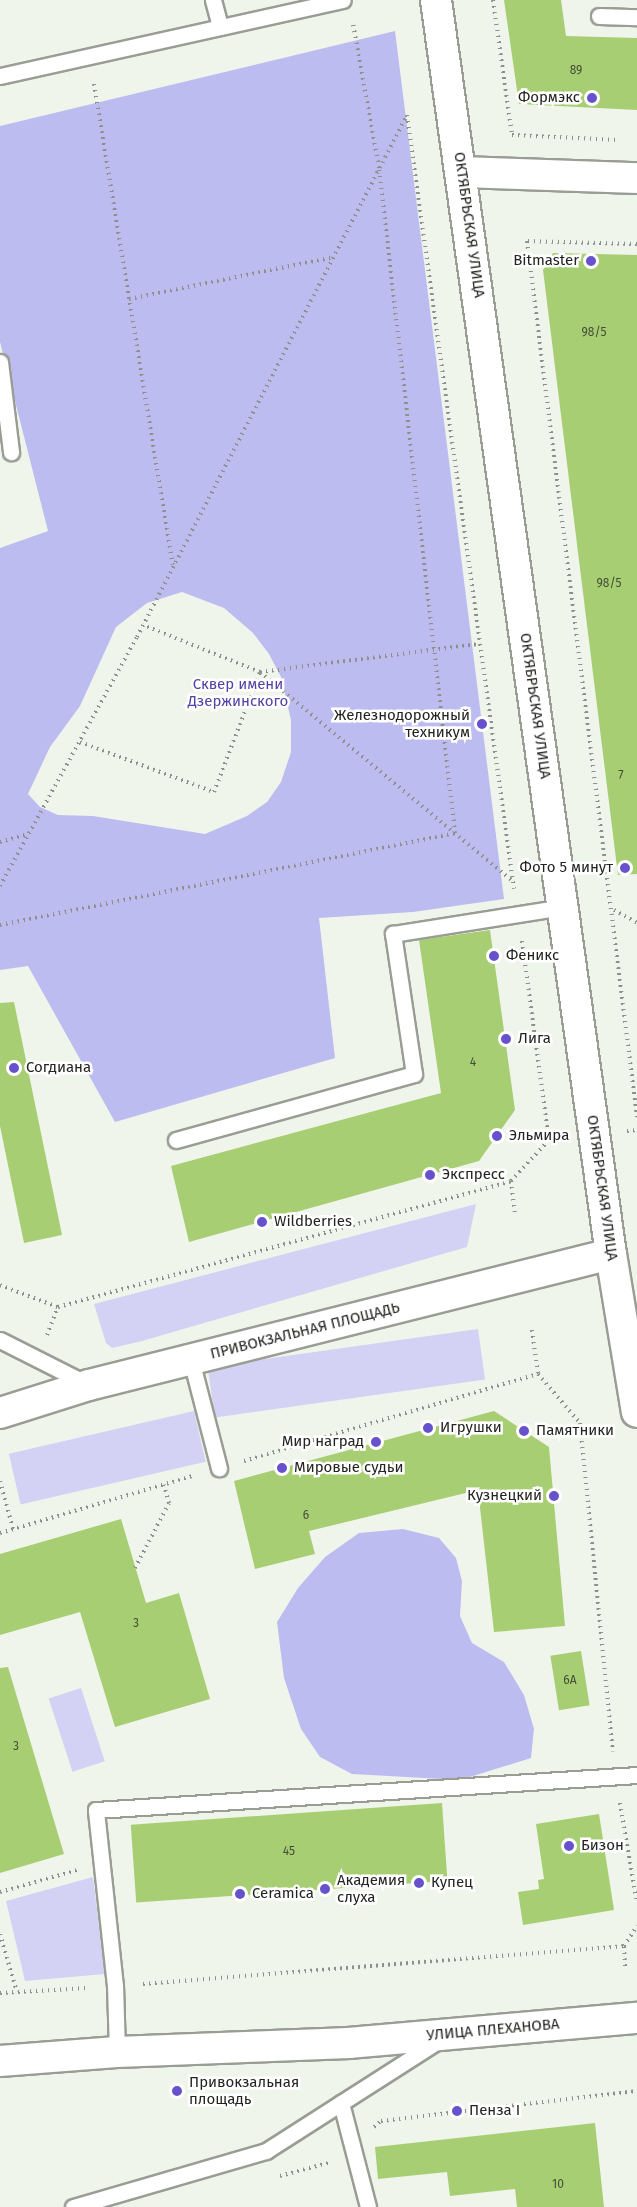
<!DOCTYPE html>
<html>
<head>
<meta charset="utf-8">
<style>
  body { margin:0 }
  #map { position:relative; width:637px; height:2207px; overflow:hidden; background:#f0f5eb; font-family:"Fira Sans",sans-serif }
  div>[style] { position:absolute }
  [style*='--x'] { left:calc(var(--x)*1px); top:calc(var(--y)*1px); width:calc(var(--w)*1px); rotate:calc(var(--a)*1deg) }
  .green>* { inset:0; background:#d3d2f4; transform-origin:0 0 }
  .forest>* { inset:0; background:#bdbcf1 }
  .building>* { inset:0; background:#a8ce73; transform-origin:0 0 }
  .path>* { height:4px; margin-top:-2px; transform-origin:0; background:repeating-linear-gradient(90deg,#8e918b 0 1.5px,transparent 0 6px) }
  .roads { filter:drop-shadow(2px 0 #999d94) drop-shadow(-2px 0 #999d94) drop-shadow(0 2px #999d94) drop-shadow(0 -2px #999d94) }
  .lane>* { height:15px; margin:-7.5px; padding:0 7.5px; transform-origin:7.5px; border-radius:7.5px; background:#fff }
  .street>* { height:30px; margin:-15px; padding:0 15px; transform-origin:15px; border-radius:15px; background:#fff }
  .dots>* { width:16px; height:16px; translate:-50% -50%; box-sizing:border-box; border:3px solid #fff; border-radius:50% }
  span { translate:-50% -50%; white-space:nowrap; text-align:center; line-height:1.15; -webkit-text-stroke:5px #fff; paint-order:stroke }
  .number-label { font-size:12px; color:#444e36 }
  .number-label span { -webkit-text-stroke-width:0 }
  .poi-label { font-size:15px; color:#232421 }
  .right { translate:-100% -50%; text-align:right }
  .left { translate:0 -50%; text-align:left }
  .street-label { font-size:15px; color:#232421 }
  .park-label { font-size:15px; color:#5242a6 }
</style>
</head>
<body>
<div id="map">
  <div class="green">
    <i style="clip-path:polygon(476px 1204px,467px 1247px,142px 1341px,112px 1348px,106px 1343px,94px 1304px)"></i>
    <i style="left:478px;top:1329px;width:51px;height:273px;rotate:82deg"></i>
    <i style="left:194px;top:1411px;width:52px;height:190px;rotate:77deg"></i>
    <i style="left:81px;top:1688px;width:77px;height:34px;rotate:72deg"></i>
    <i style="clip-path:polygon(93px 1877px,105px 1974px,25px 1981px,6px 1901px)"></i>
  </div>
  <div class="forest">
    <i style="clip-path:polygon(evenodd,395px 31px,504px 899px,413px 912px,319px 918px,335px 1058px,115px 1122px,28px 966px,0 970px,0 548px,48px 531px,0 342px,0 126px,395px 31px,182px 592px,224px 608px,253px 633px,269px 654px,281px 677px,291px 720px,291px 752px,281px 782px,267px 802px,247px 816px,205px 834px,93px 816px,58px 815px,40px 807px,28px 794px,50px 747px,80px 706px,116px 627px,147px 603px,182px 592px)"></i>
    <i style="clip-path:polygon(403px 1529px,439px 1538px,456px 1558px,462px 1581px,460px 1616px,472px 1643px,504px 1662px,524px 1695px,534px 1729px,531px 1758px,460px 1780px,352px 1774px,320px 1757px,301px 1729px,284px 1678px,277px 1622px,298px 1588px,325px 1557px,359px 1533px)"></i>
  </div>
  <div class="building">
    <i style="clip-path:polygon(504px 0,561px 0,566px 36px,637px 38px,637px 110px,519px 104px)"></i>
    <i style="clip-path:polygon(553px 253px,637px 255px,637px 874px,618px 875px,543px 270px)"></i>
    <i style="clip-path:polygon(490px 930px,515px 1110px,479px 1161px,189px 1242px,171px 1166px,441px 1093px,419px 940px)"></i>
    <i style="clip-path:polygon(14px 1002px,62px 1235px,24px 1243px,0 1126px,0 1003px)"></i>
    <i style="clip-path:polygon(494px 1411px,549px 1447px,565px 1626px,494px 1632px,478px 1490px,309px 1531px,315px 1554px,255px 1569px,234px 1481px)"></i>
    <i style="clip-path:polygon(121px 1519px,146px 1603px,179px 1593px,210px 1699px,115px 1727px,80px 1612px,0 1635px,0 1554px)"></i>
    <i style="left:581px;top:1651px;width:55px;height:31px;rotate:81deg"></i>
    <i style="clip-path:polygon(8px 1667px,64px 1854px,0 1873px,0 1668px)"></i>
    <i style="left:442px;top:1803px;width:78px;height:312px;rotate:86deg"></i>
    <i style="clip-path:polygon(599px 1814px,614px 1910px,523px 1925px,518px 1892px,539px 1889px,538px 1880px,544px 1879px,536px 1824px)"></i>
    <i style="clip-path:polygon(595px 2123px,604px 2207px,517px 2207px,515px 2189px,450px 2196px,447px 2172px,378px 2179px,375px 2147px)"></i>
  </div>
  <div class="path">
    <i style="--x:493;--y:0;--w:136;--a:82"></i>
    <i style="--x:512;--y:135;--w:106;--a:2.7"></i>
    <i style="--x:94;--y:84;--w:487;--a:80.7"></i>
    <i style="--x:407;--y:115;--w:781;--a:82.13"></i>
    <i style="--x:637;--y:244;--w:110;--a:-178.4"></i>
    <i style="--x:527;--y:241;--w:883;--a:82.84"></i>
    <i style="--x:129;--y:299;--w:208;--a:-11.6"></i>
    <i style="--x:260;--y:672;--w:328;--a:39.6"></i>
    <i style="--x:260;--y:672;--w:222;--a:-7.3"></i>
    <i style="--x:80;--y:742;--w:143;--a:20.5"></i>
    <i style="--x:214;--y:792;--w:129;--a:-69"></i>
    <i style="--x:260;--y:672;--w:126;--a:-158.1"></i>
    <i style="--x:0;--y:842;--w:29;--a:-16"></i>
    <i style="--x:0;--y:886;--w:284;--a:-61.2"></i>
    <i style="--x:137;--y:637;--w:588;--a:-62.65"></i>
    <i style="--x:614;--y:910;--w:26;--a:29"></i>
    <i style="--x:0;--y:925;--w:464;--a:-11.4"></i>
    <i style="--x:455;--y:833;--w:669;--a:-96.52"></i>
    <i style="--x:379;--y:168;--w:147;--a:-100.2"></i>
    <i style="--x:522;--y:941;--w:201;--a:82.3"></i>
    <i style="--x:627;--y:1131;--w:10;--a:-6"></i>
    <i style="--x:511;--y:1181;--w:33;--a:83"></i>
    <i style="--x:0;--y:1285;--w:62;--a:20.8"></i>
    <i style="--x:58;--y:1307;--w:470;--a:-15.5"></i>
    <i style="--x:511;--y:1181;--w:56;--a:-47.2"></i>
    <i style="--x:549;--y:1140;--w:11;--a:-5"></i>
    <i style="--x:532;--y:1330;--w:44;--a:82.2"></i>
    <i style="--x:47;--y:1335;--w:30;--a:-69"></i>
    <i style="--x:244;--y:1461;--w:307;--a:-16.5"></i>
    <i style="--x:538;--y:1374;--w:65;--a:49.4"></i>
    <i style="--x:580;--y:1423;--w:330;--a:84.3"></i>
    <i style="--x:0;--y:1481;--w:50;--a:74.8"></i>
    <i style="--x:0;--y:1533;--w:201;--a:-16.5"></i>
    <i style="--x:135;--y:1568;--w:73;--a:-62.4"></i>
    <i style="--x:169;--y:1503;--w:19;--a:-106"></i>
    <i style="--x:620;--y:1803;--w:101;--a:80.4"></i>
    <i style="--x:0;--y:1892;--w:80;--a:-15.9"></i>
    <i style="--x:0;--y:1934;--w:60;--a:73.7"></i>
    <i style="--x:625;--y:1966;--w:20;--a:-93"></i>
    <i style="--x:624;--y:1946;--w:24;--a:-57"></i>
    <i style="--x:143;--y:1984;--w:482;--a:-4.5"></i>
    <i style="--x:0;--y:1993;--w:87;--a:-3.3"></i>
    <i style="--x:374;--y:2127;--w:9;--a:-41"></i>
    <i style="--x:381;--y:2121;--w:258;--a:-6.7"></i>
    <i style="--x:280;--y:2176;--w:50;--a:-15.2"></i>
  </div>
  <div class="roads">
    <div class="lane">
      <i style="--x:213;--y:0;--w:28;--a:75"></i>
      <i style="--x:599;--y:16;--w:38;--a:2"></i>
      <i style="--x:0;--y:76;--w:351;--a:-12.5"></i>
      <i style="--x:0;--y:362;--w:91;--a:83"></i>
      <i style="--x:176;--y:1140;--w:247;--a:-15.5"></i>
      <i style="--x:414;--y:1074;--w:142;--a:-98.5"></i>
      <i style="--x:393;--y:934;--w:172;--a:-9"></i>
      <i style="--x:0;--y:1340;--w:97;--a:26.8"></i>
      <i style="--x:191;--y:1360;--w:112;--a:75.5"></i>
      <i style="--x:117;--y:2052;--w:66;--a:-91.7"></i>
      <i style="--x:115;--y:1986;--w:177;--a:-96.2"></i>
      <i style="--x:96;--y:1810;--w:542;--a:-3.7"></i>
      <i style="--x:341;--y:2103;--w:107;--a:75.4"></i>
      <i style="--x:73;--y:2207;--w:201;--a:-16.2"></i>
      <i style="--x:266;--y:2151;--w:204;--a:-32.6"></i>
    </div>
    <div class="street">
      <i style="--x:436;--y:0;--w:1266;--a:82.06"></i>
      <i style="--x:611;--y:1254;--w:160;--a:80.7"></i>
      <i style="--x:462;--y:172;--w:175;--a:2"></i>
      <i style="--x:0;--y:1413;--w:93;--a:-17.5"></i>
      <i style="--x:89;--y:1385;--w:538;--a:-14.09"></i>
      <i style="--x:0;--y:2061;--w:117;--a:-4.4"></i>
      <i style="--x:117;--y:2052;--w:232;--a:-2.2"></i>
      <i style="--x:349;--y:2043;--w:289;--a:-5"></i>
    </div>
  </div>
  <div class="dots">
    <i style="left:592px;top:98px;background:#6652cc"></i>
    <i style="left:591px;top:261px;background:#6652cc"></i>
    <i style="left:482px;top:724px;background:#6652cc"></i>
    <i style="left:625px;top:868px;background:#6652cc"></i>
    <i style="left:494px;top:956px;background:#6652cc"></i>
    <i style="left:506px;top:1039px;background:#6652cc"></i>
    <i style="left:14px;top:1068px;background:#6652cc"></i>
    <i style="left:497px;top:1136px;background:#6652cc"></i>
    <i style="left:430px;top:1175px;background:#6652cc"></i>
    <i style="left:262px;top:1222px;background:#6652cc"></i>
    <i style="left:428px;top:1428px;background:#6652cc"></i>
    <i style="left:524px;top:1431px;background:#6652cc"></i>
    <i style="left:376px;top:1442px;background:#6652cc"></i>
    <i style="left:282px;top:1468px;background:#6652cc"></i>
    <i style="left:554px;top:1496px;background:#6652cc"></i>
    <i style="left:569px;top:1846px;background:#6652cc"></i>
    <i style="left:419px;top:1883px;background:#6652cc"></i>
    <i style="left:325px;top:1889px;background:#6652cc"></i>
    <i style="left:240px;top:1894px;background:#6652cc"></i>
    <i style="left:177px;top:2091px;background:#6652cc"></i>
    <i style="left:457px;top:2111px;background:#6652cc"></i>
  </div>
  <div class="number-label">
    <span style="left:576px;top:71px">89</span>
    <span style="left:594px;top:333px">98/5</span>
    <span style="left:609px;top:584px">98/5</span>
    <span style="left:621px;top:776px">7</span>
    <span style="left:473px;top:1063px">4</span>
    <span style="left:306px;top:1516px">6</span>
    <span style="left:136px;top:1624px">3</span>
    <span style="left:570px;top:1681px">6А</span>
    <span style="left:16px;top:1747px">3</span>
    <span style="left:289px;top:1852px">45</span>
    <span style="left:558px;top:2185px">10</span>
  </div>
  <div class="poi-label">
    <span class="right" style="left:580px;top:98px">Формэкс</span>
    <span class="right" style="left:579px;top:261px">Bitmaster</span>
    <span class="right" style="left:470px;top:724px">Железнодорожный<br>техникум</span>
    <span class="right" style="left:613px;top:868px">Фото 5 минут</span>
    <span class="left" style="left:506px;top:956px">Феникс</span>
    <span class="left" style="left:518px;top:1039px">Лига</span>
    <span class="left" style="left:26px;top:1068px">Согдиана</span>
    <span class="left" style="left:509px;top:1136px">Эльмира</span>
    <span class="left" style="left:442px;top:1175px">Экспресс</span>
    <span class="left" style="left:274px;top:1222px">Wildberries</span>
    <span class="left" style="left:440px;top:1428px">Игрушки</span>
    <span class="left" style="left:536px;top:1431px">Памятники</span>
    <span class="right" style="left:364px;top:1442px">Мир наград</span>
    <span class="left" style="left:294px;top:1468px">Мировые судьи</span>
    <span class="right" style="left:542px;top:1496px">Кузнецкий</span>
    <span class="left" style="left:581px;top:1846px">Бизон</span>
    <span class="left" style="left:337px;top:1889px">Академия<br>слуха</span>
    <span class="left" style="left:431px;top:1883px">Купец</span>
    <span class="left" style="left:252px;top:1894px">Ceramica</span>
    <span class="left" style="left:189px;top:2091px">Привокзальная<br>площадь</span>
    <span class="left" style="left:469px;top:2111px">Пенза I</span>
  </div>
  <div class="street-label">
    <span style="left:469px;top:225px;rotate:82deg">ОКТЯБРЬСКАЯ УЛИЦА</span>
    <span style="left:535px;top:706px;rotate:82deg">ОКТЯБРЬСКАЯ УЛИЦА</span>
    <span style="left:602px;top:1188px;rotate:82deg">ОКТЯБРЬСКАЯ УЛИЦА</span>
    <span style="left:305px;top:1331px;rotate:-14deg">ПРИВОКЗАЛЬНАЯ ПЛОЩАДЬ</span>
    <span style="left:493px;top:2030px;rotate:-5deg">УЛИЦА ПЛЕХАНОВА</span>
  </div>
  <div class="park-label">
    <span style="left:238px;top:693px">Сквер имени<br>Дзержинского</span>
  </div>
</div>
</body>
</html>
